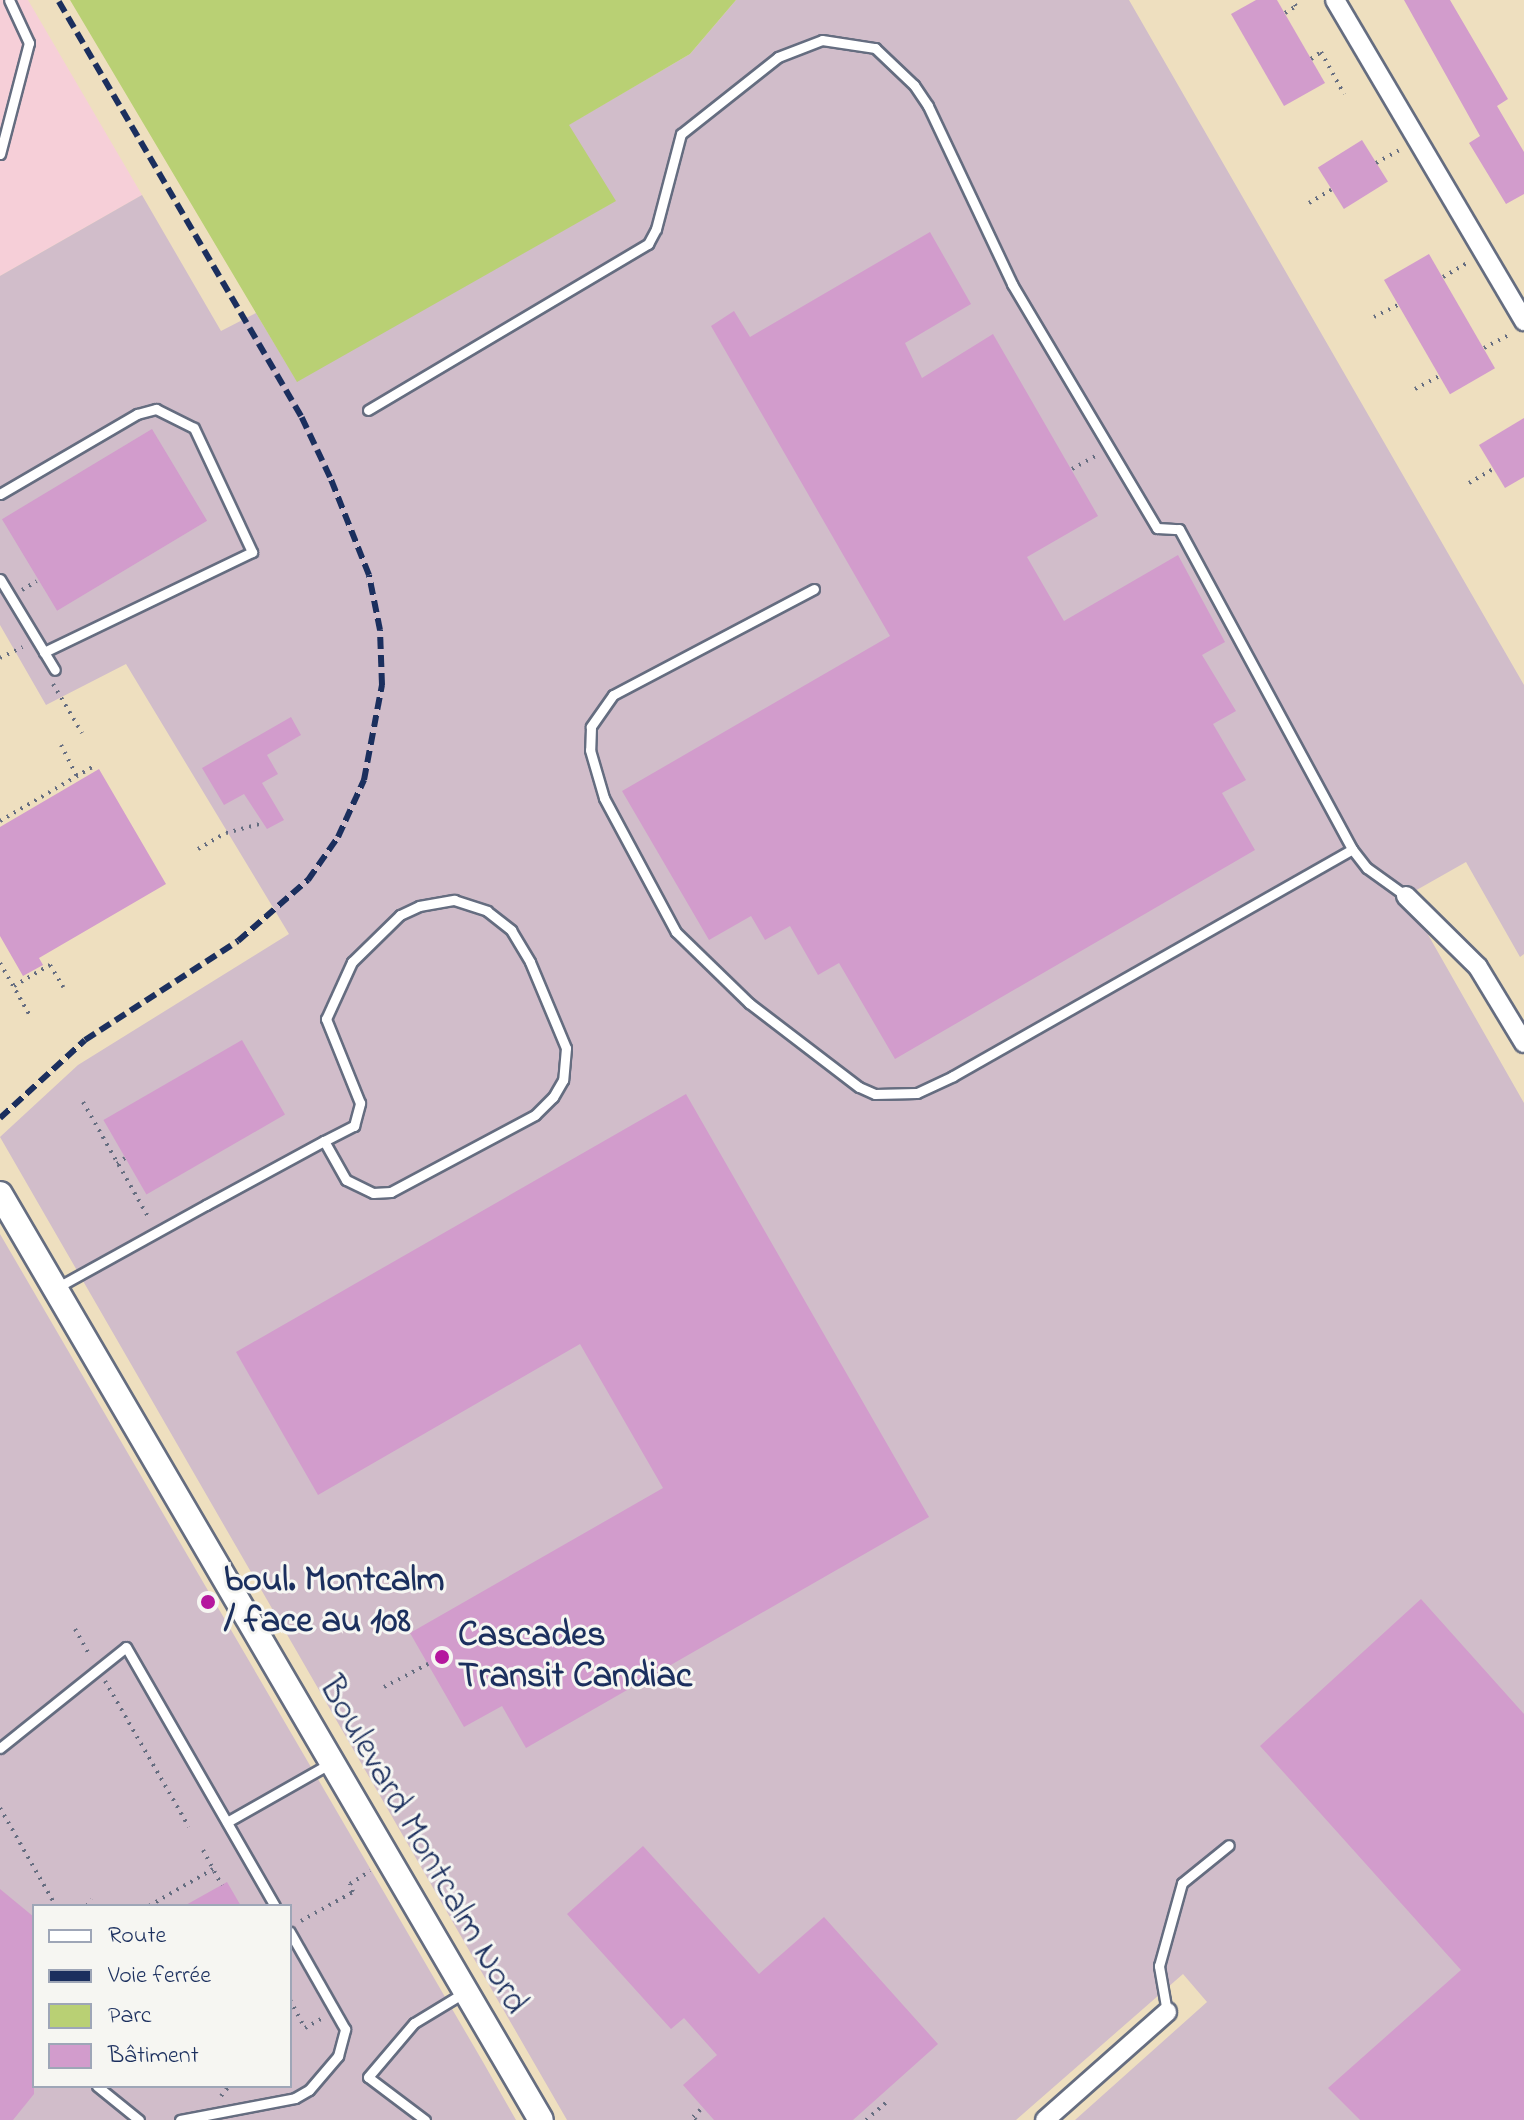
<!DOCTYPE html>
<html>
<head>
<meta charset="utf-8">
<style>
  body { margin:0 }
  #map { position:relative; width:1524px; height:2120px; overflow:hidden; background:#eedfbf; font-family:"Indie Flower",sans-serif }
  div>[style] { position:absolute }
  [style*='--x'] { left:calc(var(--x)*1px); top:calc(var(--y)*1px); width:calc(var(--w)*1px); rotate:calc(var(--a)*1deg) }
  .built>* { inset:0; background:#f6cfd8 }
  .industrial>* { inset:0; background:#d1bdca }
  .green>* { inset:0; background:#b9d074 }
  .building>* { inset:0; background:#d29ccc; transform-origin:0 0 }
  .path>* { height:4px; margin-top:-2px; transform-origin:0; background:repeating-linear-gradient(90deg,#656d80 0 2px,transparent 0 8px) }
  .roads { filter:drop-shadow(2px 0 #656d80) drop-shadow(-2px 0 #656d80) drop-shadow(0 2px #656d80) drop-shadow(0 -2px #656d80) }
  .service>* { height:9px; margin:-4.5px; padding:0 4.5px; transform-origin:4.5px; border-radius:4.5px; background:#fff }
  .minor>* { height:18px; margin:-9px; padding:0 9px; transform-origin:9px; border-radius:9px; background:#fff }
  .tertiary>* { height:24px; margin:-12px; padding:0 12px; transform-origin:12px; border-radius:12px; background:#fff }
  .rail>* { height:6px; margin-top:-3px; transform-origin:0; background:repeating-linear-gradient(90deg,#1b2f5e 0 12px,transparent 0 18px) }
  .dots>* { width:22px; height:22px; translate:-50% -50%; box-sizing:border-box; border:4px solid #f6f6f2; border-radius:50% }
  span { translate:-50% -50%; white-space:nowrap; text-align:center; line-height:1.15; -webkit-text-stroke:6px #f6f6f2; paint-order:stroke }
  .poi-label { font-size:36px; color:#1b2f5e; font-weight:700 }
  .left { translate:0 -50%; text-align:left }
  .street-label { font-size:36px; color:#1b2f5e }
  .legend { position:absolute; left:32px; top:1904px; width:260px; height:184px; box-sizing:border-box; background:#f6f6f2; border:2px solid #9ea6b7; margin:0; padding:10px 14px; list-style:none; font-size:24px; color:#1b2f5e }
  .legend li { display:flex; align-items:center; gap:16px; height:40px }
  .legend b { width:40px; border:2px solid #9ea6b7 }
</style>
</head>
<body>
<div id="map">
  <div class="built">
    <i style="clip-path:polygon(0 0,28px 0,142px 195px,0 276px)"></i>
  </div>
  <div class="industrial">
    <i style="clip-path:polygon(736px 0,1129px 0,1524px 685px,1524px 954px,1520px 957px,1466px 862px,1406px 896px,1524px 1103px,1524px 2120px,1075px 2120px,1207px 2002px,1183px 1974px,1016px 2120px,567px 2120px,0 1137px,78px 1065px,289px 934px,126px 664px,46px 705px,0 625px,0 276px,142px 195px,221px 331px,256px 313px,297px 381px,615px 201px,568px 125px,690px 54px)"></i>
    <i style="clip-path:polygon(evenodd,0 1234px,483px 2062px,516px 2120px,0 2120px,0 1234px,34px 1906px,290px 1906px,290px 2086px,34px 2086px,34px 1906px)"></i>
  </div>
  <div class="green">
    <i style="clip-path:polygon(70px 0,736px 0,690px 54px,569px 125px,616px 201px,297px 382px)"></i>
  </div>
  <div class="building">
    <i style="clip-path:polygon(1256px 0,1277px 0,1325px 83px,1284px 106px,1231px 14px)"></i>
    <i style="clip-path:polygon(1404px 0,1450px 0,1508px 99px,1497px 106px,1524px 152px,1524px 194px,1506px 204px,1469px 143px,1480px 136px)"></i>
    <i style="left:1362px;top:140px;width:49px;height:52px;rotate:58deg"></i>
    <i style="clip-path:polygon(930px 232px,971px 304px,905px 343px,922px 378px,993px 334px,1098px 516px,1027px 557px,1064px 621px,1178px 555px,1225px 642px,1202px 655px,1236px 711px,1213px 724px,1246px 780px,1222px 793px,1255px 850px,895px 1059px,839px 963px,818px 975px,790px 926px,765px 940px,751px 916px,709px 940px,622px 791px,890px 636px,711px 326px,734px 311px,750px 337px)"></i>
    <i style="left:1429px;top:254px;width:132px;height:52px;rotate:60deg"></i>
    <i style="clip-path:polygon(1524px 418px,1524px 477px,1505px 488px,1479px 445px)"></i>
    <i style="left:152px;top:429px;width:107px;height:175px;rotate:59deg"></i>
    <i style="clip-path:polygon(291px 717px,301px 735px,267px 755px,278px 774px,262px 783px,284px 820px,267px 829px,244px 794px,224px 805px,202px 768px)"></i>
    <i style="clip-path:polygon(99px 769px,166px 884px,39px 958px,43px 965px,23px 976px,0 936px,0 827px)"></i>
    <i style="left:242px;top:1040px;width:86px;height:160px;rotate:60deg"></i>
    <i style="clip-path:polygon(686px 1094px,929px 1517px,526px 1748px,502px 1706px,464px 1727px,410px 1633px,663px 1488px,580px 1344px,318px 1495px,236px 1352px)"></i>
    <i style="clip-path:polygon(1421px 1599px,1524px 1714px,1524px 2120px,1360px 2120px,1328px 2088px,1461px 1970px,1260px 1746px)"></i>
    <i style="clip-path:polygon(643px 1846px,759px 1974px,824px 1917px,938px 2044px,853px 2120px,714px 2120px,683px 2085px,717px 2055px,684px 2018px,671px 2029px,567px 1914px)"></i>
    <i style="clip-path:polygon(227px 1882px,241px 1906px,184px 1906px)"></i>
    <i style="clip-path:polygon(0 1889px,34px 1917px,34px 2094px,13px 2120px,0 2120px)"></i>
  </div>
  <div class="path">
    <i style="--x:1285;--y:13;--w:13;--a:-32"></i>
    <i style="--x:1296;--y:6;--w:7;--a:-124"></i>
    <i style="--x:1311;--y:59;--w:12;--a:-35"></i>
    <i style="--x:1321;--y:52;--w:48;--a:61.3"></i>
    <i style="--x:1376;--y:163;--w:26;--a:-29"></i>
    <i style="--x:1309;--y:203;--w:26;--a:-31"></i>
    <i style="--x:1443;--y:277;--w:30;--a:-30"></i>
    <i style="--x:1374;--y:317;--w:27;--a:-27"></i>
    <i style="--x:1484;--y:348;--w:30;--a:-28"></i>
    <i style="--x:1415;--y:389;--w:27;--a:-28"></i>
    <i style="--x:1072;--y:469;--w:29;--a:-29"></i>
    <i style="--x:1469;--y:483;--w:28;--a:-30"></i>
    <i style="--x:22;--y:590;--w:17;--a:-31"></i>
    <i style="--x:0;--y:658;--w:25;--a:-26"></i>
    <i style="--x:53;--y:684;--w:57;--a:59.4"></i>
    <i style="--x:61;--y:745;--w:35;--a:63"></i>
    <i style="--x:0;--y:821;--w:109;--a:-30.3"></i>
    <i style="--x:198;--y:849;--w:32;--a:-30"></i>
    <i style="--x:226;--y:833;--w:38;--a:-15"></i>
    <i style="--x:0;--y:963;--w:59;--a:60.4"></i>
    <i style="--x:14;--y:986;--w:42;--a:-30.3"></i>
    <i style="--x:50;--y:965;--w:26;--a:59"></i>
    <i style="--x:83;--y:1102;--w:133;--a:60.4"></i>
    <i style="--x:117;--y:1164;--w:10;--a:-37"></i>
    <i style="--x:75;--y:1629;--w:29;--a:61"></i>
    <i style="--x:105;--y:1681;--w:168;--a:60.1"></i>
    <i style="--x:384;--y:1687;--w:50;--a:-27.6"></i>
    <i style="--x:0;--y:1808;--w:113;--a:60.3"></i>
    <i style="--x:203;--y:1850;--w:40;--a:62"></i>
    <i style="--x:87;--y:1906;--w:8;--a:-60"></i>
    <i style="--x:149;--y:1906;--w:74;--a:-30"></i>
    <i style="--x:301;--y:1921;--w:60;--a:-29.1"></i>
    <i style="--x:353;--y:1892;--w:9;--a:-111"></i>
    <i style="--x:350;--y:1884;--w:24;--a:-33"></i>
    <i style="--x:290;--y:2000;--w:32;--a:62"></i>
    <i style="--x:305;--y:2028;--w:21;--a:-29"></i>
    <i style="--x:221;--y:2096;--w:13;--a:-51"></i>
    <i style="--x:696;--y:2120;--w:4;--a:-135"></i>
    <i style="--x:693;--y:2117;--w:14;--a:-45"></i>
    <i style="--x:866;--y:2120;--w:30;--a:-41"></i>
  </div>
  <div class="roads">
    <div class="service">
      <i style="--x:0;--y:154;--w:115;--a:-75.4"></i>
      <i style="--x:29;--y:43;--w:47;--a:-114.9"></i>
      <i style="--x:368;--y:410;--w:326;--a:-30.7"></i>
      <i style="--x:648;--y:244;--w:17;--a:-62"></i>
      <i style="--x:656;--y:229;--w:98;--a:-75.3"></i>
      <i style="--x:681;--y:134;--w:124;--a:-38.4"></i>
      <i style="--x:778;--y:57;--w:47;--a:-21.1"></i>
      <i style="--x:822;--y:40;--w:54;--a:8.6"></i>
      <i style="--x:875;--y:48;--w:54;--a:43.5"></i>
      <i style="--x:914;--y:85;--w:25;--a:56"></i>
      <i style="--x:928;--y:106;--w:197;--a:64.7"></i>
      <i style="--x:1012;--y:284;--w:284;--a:59.3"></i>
      <i style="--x:1157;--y:528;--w:22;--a:3"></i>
      <i style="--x:1179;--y:529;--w:364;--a:61.6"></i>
      <i style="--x:1352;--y:849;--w:24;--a:52"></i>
      <i style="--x:1367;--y:868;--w:48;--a:35.7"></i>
      <i style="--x:0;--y:494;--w:159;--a:-30.3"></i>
      <i style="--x:137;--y:414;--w:20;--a:-15"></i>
      <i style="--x:156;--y:409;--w:42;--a:26.6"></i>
      <i style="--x:194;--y:428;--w:137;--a:64.9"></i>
      <i style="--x:252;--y:552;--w:231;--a:154.3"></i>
      <i style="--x:0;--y:579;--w:106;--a:58.9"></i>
      <i style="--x:814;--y:589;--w:227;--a:152.2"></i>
      <i style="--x:613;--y:695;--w:39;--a:125"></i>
      <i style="--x:591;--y:727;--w:23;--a:92"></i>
      <i style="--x:590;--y:750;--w:50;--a:73.7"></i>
      <i style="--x:604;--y:798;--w:152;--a:61.8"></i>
      <i style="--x:676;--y:932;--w:102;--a:44.2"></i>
      <i style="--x:749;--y:1003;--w:138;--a:37.4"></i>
      <i style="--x:859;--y:1087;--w:17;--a:24"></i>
      <i style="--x:875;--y:1094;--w:42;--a:-1.4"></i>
      <i style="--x:917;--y:1093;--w:40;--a:-25"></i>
      <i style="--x:953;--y:1076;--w:459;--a:-29.6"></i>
      <i style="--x:58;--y:1287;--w:169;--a:-29"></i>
      <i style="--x:206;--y:1205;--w:134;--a:-28.5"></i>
      <i style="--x:324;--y:1141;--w:34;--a:-27"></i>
      <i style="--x:354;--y:1126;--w:24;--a:-75"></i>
      <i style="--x:360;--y:1103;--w:91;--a:-112"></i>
      <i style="--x:326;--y:1019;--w:63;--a:-65.5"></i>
      <i style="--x:352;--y:962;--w:67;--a:-44.4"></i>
      <i style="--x:400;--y:915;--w:21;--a:-25"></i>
      <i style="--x:419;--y:906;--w:36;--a:-10"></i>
      <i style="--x:454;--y:900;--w:35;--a:18"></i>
      <i style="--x:487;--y:911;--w:31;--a:38"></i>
      <i style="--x:511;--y:930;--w:37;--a:59"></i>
      <i style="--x:530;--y:962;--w:93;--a:67.3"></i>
      <i style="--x:566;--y:1048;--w:32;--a:95"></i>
      <i style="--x:563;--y:1080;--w:20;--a:120"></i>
      <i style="--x:553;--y:1097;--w:25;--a:135"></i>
      <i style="--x:535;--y:1115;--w:163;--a:151.9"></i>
      <i style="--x:391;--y:1192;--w:18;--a:177"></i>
      <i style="--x:373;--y:1193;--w:30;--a:-154"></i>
      <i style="--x:346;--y:1180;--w:45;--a:-119.4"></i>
      <i style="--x:0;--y:1748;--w:161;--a:-38.7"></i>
      <i style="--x:126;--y:1647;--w:299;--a:60.1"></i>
      <i style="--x:227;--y:1822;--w:120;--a:-29.6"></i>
      <i style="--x:1167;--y:2012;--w:47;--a:-99.9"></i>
      <i style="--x:1159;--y:1966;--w:86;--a:-74.5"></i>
      <i style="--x:1182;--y:1883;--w:60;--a:-39"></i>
      <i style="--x:97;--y:2086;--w:54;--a:39"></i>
      <i style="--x:180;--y:2120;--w:117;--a:-10.8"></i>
      <i style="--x:295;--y:2098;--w:16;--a:-30"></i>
      <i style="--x:309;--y:2090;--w:45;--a:-49.5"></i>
      <i style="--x:338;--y:2056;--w:28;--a:-75"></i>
      <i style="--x:345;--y:2029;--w:112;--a:-119.6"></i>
      <i style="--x:425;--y:2120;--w:71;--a:-143"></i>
      <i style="--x:368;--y:2077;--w:71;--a:-49.6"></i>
      <i style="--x:414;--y:2023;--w:60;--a:-31.3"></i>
    </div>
    <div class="minor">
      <i style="--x:1335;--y:0;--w:373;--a:59.5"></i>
      <i style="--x:1406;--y:896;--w:101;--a:44.6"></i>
      <i style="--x:1478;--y:967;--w:89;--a:58.8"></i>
      <i style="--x:1045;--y:2120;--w:163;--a:-41.5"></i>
    </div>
    <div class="tertiary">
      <i style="--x:0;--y:1194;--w:1072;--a:59.71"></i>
    </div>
  </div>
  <div class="rail">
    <i style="--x:0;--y:1118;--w:115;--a:-42.5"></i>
    <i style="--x:85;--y:1040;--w:182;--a:-32.9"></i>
    <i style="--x:238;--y:941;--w:93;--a:-41.1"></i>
    <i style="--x:308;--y:880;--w:52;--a:-55.1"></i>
    <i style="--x:338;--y:837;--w:63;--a:-65.5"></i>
    <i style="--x:364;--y:780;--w:97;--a:-79.3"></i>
    <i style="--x:382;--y:685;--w:55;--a:-92.1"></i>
    <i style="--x:380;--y:630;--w:56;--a:-101.3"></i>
    <i style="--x:369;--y:575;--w:105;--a:-111.7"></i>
    <i style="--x:330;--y:477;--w:68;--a:-115.4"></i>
    <i style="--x:301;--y:416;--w:482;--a:-120.3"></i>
  </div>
  <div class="dots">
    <i style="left:208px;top:1602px;background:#b5179e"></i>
    <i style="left:442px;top:1657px;background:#b5179e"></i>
  </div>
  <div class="poi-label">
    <span class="left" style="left:224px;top:1602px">boul. Montcalm<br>/ face au 108</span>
    <span class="left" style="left:458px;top:1657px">Cascades<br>Transit Candiac</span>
  </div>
  <div class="street-label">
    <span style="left:422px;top:1846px;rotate:60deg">Boulevard Montcalm Nord</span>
  </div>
  <ul class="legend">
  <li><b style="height:10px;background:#fff"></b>Route</li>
  <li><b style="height:10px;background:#1b2f5e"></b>Voie ferrée</li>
  <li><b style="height:22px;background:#b9d074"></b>Parc</li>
  <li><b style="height:22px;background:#d29ccc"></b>Bâtiment</li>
  </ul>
</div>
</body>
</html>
